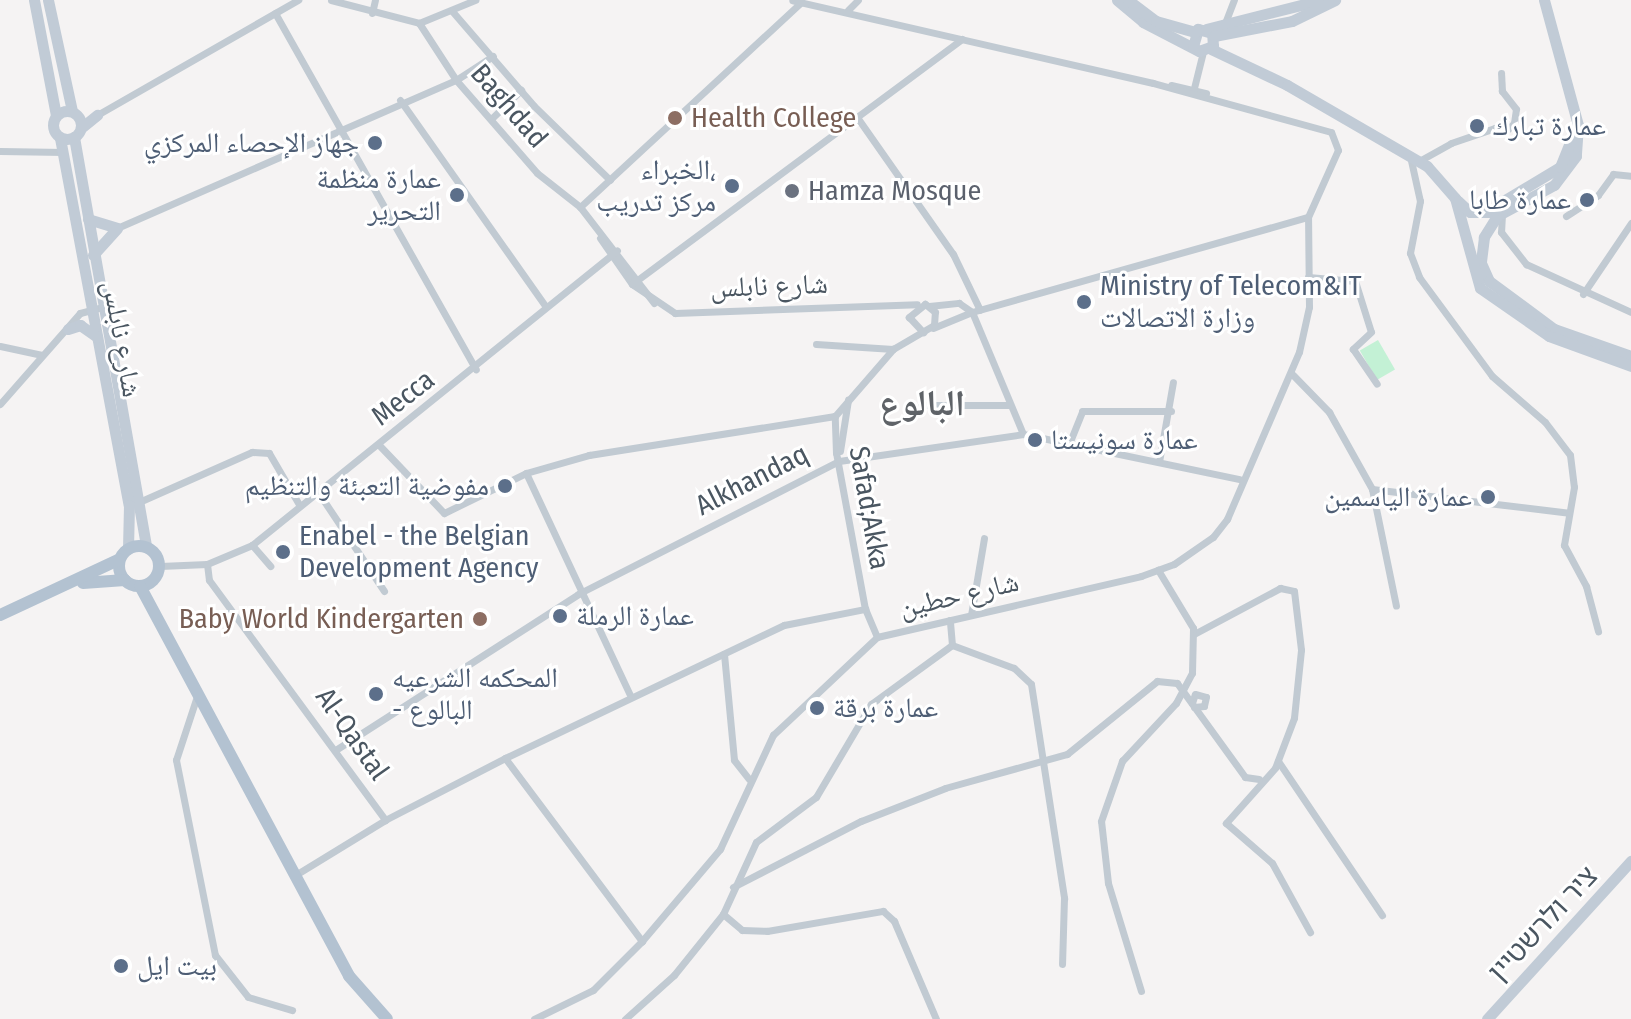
<!DOCTYPE html>
<html>
<head>
<meta charset="utf-8">
<style>
  body { margin:0 }
  #map { position:relative; width:1631px; height:1019px; overflow:hidden; background:#f5f3f3; font-family:"Fira Sans Condensed","Noto Naskh Arabic","Noto Sans Hebrew",sans-serif }
  div>[style] { position:absolute }
  [style*='--x'] { left:calc(var(--x)*1px); top:calc(var(--y)*1px); width:calc(var(--w)*1px); rotate:calc(var(--a)*1deg) }
  .green>* { inset:0; background:#c3f1d5; transform-origin:0 0 }
  .street>* { height:7px; margin:-3.5px; padding:0 3.5px; transform-origin:3.5px; border-radius:3.5px; background:#c1cad2 }
  .secondary>* { height:11px; margin:-5.5px; padding:0 5.5px; transform-origin:5.5px; border-radius:5.5px; background:#c1cbd6 }
  .secondary>.ring { margin:-5.5px; padding:0; box-sizing:content-box; background:none; border:11px solid #c1cbd6; border-radius:50% }
  .primary>* { height:12px; margin:-6px; padding:0 6px; transform-origin:6px; border-radius:6px; background:#b3c2d1 }
  .primary>.ring { margin:-6px; padding:0; box-sizing:content-box; background:none; border:12px solid #b3c2d1; border-radius:50% }
  .dots>* { width:22px; height:22px; translate:-50% -50%; box-sizing:border-box; border:4px solid #fff; border-radius:50% }
  span { translate:-50% -50%; white-space:nowrap; text-align:center; line-height:1.15; -webkit-text-stroke:6px #fff; paint-order:stroke }
  .street-label { font-size:28px; color:#4a5661 }
  .education-label { font-size:28px; color:#785e54 }
  .left { translate:0 -50%; text-align:left }
  .right { translate:-100% -50%; text-align:right }
  .service-label { font-size:28px; color:#4e5e75 }
  .worship-label { font-size:28px; color:#5b616d }
  .district-label { font-size:36px; color:#5f6368; font-weight:700 }
</style>
</head>
<body>
<div id="map">
  <div class="green">
    <i style="left:1378px;top:340px;width:34px;height:21px;rotate:60deg"></i>
  </div>
  <div class="street">
    <i style="--x:331;--y:0;--w:91;--a:14.6"></i>
    <i style="--x:419;--y:23;--w:61;--a:-22.3"></i>
    <i style="--x:848;--y:10;--w:14;--a:-45"></i>
    <i style="--x:452;--y:11;--w:125;--a:49.2"></i>
    <i style="--x:534;--y:106;--w:106;--a:44.2"></i>
    <i style="--x:275;--y:13;--w:409;--a:60.6"></i>
    <i style="--x:372;--y:13;--w:13;--a:-77"></i>
    <i style="--x:419;--y:23;--w:68;--a:57"></i>
    <i style="--x:456;--y:80;--w:123;--a:48.9"></i>
    <i style="--x:537;--y:173;--w:55;--a:38.3"></i>
    <i style="--x:1225;--y:23;--w:25;--a:-69"></i>
    <i style="--x:1171;--y:85;--w:36;--a:13"></i>
    <i style="--x:1193;--y:92;--w:41;--a:-76"></i>
    <i style="--x:400;--y:100;--w:253;--a:54.8"></i>
    <i style="--x:97;--y:115;--w:232;--a:-29.8"></i>
    <i style="--x:491;--y:119;--w:42;--a:-44"></i>
    <i style="--x:859;--y:120;--w:164;--a:55"></i>
    <i style="--x:953;--y:254;--w:62;--a:64.3"></i>
    <i style="--x:0;--y:151;--w:64;--a:0.9"></i>
    <i style="--x:1410;--y:156;--w:46;--a:77.5"></i>
    <i style="--x:1420;--y:201;--w:53;--a:100.9"></i>
    <i style="--x:1410;--y:253;--w:26;--a:69"></i>
    <i style="--x:1419;--y:277;--w:123;--a:53.6"></i>
    <i style="--x:1492;--y:376;--w:70;--a:41"></i>
    <i style="--x:1545;--y:422;--w:41;--a:52.9"></i>
    <i style="--x:1570;--y:455;--w:32;--a:83"></i>
    <i style="--x:1574;--y:487;--w:59;--a:99.8"></i>
    <i style="--x:1564;--y:545;--w:47;--a:61.8"></i>
    <i style="--x:1586;--y:586;--w:47;--a:75.1"></i>
    <i style="--x:1419;--y:161;--w:37;--a:-29"></i>
    <i style="--x:1451;--y:143;--w:46;--a:-18.8"></i>
    <i style="--x:1495;--y:128;--w:10;--a:29"></i>
    <i style="--x:1504;--y:133;--w:14;--a:-45"></i>
    <i style="--x:1514;--y:123;--w:14;--a:-82"></i>
    <i style="--x:1516;--y:109;--w:23;--a:-128"></i>
    <i style="--x:1502;--y:91;--w:18;--a:-93"></i>
    <i style="--x:1502;--y:214;--w:18;--a:93"></i>
    <i style="--x:1501;--y:232;--w:41;--a:52"></i>
    <i style="--x:1526;--y:264;--w:115;--a:24.6"></i>
    <i style="--x:1566;--y:216;--w:38;--a:-33"></i>
    <i style="--x:1598;--y:195;--w:26;--a:-54"></i>
    <i style="--x:1613;--y:174;--w:18;--a:6"></i>
    <i style="--x:117;--y:228;--w:370;--a:-23.6"></i>
    <i style="--x:456;--y:80;--w:44;--a:-33"></i>
    <i style="--x:600;--y:238;--w:56;--a:55.2"></i>
    <i style="--x:632;--y:284;--w:52;--a:34"></i>
    <i style="--x:675;--y:313;--w:242;--a:-2.1"></i>
    <i style="--x:1308;--y:277;--w:47;--a:4.9"></i>
    <i style="--x:1355;--y:281;--w:53;--a:72.6"></i>
    <i style="--x:1371;--y:332;--w:25;--a:137"></i>
    <i style="--x:1353;--y:349;--w:42;--a:55.6"></i>
    <i style="--x:632;--y:284;--w:411;--a:-36.6"></i>
    <i style="--x:1583;--y:294;--w:86;--a:-55.9"></i>
    <i style="--x:654;--y:303;--w:121;--a:-127.6"></i>
    <i style="--x:580;--y:207;--w:301;--a:-42.8"></i>
    <i style="--x:929;--y:306;--w:30;--a:-6"></i>
    <i style="--x:959;--y:303;--w:16;--a:35"></i>
    <i style="--x:972;--y:312;--w:132;--a:67.3"></i>
    <i style="--x:933;--y:328;--w:42;--a:-22.3"></i>
    <i style="--x:972;--y:312;--w:349;--a:-15.8"></i>
    <i style="--x:816;--y:344;--w:77;--a:3.7"></i>
    <i style="--x:0;--y:346;--w:43;--a:12.1"></i>
    <i style="--x:1293;--y:375;--w:52;--a:45.8"></i>
    <i style="--x:1329;--y:412;--w:88;--a:60.8"></i>
    <i style="--x:1372;--y:489;--w:119;--a:78.4"></i>
    <i style="--x:0;--y:404;--w:121;--a:-48.7"></i>
    <i style="--x:80;--y:313;--w:23;--a:-15"></i>
    <i style="--x:915;--y:413;--w:10;--a:-53"></i>
    <i style="--x:921;--y:405;--w:88;--a:0"></i>
    <i style="--x:1069;--y:444;--w:35;--a:-68"></i>
    <i style="--x:1082;--y:411;--w:89;--a:0"></i>
    <i style="--x:379;--y:445;--w:94;--a:46.3"></i>
    <i style="--x:444;--y:513;--w:91;--a:-26"></i>
    <i style="--x:526;--y:473;--w:66;--a:-15.9"></i>
    <i style="--x:589;--y:455;--w:249;--a:-9"></i>
    <i style="--x:840;--y:451;--w:52;--a:-81.1"></i>
    <i style="--x:1159;--y:462;--w:81;--a:-80.1"></i>
    <i style="--x:526;--y:473;--w:245;--a:64.9"></i>
    <i style="--x:1372;--y:489;--w:198;--a:6.9"></i>
    <i style="--x:318;--y:492;--w:119;--a:56.3"></i>
    <i style="--x:139;--y:502;--w:124;--a:-23.9"></i>
    <i style="--x:252;--y:452;--w:17;--a:3"></i>
    <i style="--x:269;--y:453;--w:61;--a:59.7"></i>
    <i style="--x:252;--y:545;--w:28;--a:49"></i>
    <i style="--x:207;--y:564;--w:16;--a:83"></i>
    <i style="--x:209;--y:580;--w:298;--a:53.7"></i>
    <i style="--x:385;--y:820;--w:135;--a:-27.3"></i>
    <i style="--x:505;--y:758;--w:229;--a:53.2"></i>
    <i style="--x:160;--y:566;--w:47;--a:-2.4"></i>
    <i style="--x:207;--y:564;--w:49;--a:-22.9"></i>
    <i style="--x:252;--y:545;--w:469;--a:-38.9"></i>
    <i style="--x:971;--y:615;--w:78;--a:-80.4"></i>
    <i style="--x:1194;--y:634;--w:98;--a:-28.1"></i>
    <i style="--x:1280;--y:588;--w:14;--a:12"></i>
    <i style="--x:1294;--y:591;--w:59;--a:83.2"></i>
    <i style="--x:1301;--y:650;--w:68;--a:95.9"></i>
    <i style="--x:1294;--y:718;--w:53;--a:110.8"></i>
    <i style="--x:1275;--y:768;--w:74;--a:131.7"></i>
    <i style="--x:1226;--y:823;--w:61;--a:41"></i>
    <i style="--x:1272;--y:863;--w:79;--a:61.2"></i>
    <i style="--x:877;--y:637;--w:30;--a:-113"></i>
    <i style="--x:865;--y:609;--w:159;--a:-100.5"></i>
    <i style="--x:836;--y:453;--w:37;--a:-92"></i>
    <i style="--x:835;--y:416;--w:89;--a:-49.1"></i>
    <i style="--x:893;--y:349;--w:48;--a:-30.3"></i>
    <i style="--x:934;--y:325;--w:13;--a:-86"></i>
    <i style="--x:935;--y:312;--w:13;--a:-141"></i>
    <i style="--x:925;--y:304;--w:21;--a:141"></i>
    <i style="--x:909;--y:317;--w:21;--a:47"></i>
    <i style="--x:952;--y:645;--w:66;--a:20.4"></i>
    <i style="--x:1014;--y:668;--w:23;--a:43"></i>
    <i style="--x:1031;--y:684;--w:217;--a:81.2"></i>
    <i style="--x:1064;--y:898;--w:66;--a:91.7"></i>
    <i style="--x:724;--y:654;--w:106;--a:84.6"></i>
    <i style="--x:734;--y:760;--w:24;--a:52"></i>
    <i style="--x:196;--y:699;--w:64;--a:108.2"></i>
    <i style="--x:176;--y:760;--w:199;--a:78.7"></i>
    <i style="--x:215;--y:955;--w:53;--a:51.8"></i>
    <i style="--x:248;--y:997;--w:46;--a:16.5"></i>
    <i style="--x:1192;--y:703;--w:9;--a:-72"></i>
    <i style="--x:1195;--y:694;--w:11;--a:15"></i>
    <i style="--x:1206;--y:697;--w:9;--a:103"></i>
    <i style="--x:1204;--y:706;--w:10;--a:174"></i>
    <i style="--x:337;--y:749;--w:287;--a:-32.7"></i>
    <i style="--x:578;--y:594;--w:293;--a:-27"></i>
    <i style="--x:839;--y:461;--w:186;--a:-8.3"></i>
    <i style="--x:1023;--y:434;--w:221;--a:11.8"></i>
    <i style="--x:505;--y:758;--w:309;--a:-25.5"></i>
    <i style="--x:784;--y:625;--w:83;--a:-11.2"></i>
    <i style="--x:1278;--y:761;--w:186;--a:56"></i>
    <i style="--x:297;--y:874;--w:103;--a:-31.5"></i>
    <i style="--x:733;--y:887;--w:144;--a:-27.3"></i>
    <i style="--x:861;--y:821;--w:90;--a:-21.4"></i>
    <i style="--x:945;--y:788;--w:127;--a:-15.6"></i>
    <i style="--x:1067;--y:754;--w:116;--a:-39"></i>
    <i style="--x:1157;--y:681;--w:20;--a:6"></i>
    <i style="--x:1177;--y:683;--w:116;--a:54.1"></i>
    <i style="--x:1245;--y:777;--w:14;--a:8"></i>
    <i style="--x:723;--y:914;--w:25;--a:40"></i>
    <i style="--x:742;--y:930;--w:25;--a:2"></i>
    <i style="--x:767;--y:931;--w:118;--a:-9.8"></i>
    <i style="--x:883;--y:911;--w:15;--a:42"></i>
    <i style="--x:894;--y:921;--w:107;--a:66.8"></i>
    <i style="--x:1141;--y:991;--w:113;--a:-107"></i>
    <i style="--x:1108;--y:883;--w:62;--a:-96.4"></i>
    <i style="--x:1101;--y:821;--w:64;--a:-70.7"></i>
    <i style="--x:1122;--y:761;--w:79;--a:-47"></i>
    <i style="--x:1176;--y:703;--w:34;--a:-62"></i>
    <i style="--x:1192;--y:673;--w:45;--a:-88.7"></i>
    <i style="--x:1193;--y:628;--w:68;--a:-121.1"></i>
    <i style="--x:534;--y:1019;--w:66;--a:-26.2"></i>
    <i style="--x:593;--y:990;--w:69;--a:-45"></i>
    <i style="--x:642;--y:941;--w:121;--a:-49.7"></i>
    <i style="--x:720;--y:849;--w:126;--a:-65.1"></i>
    <i style="--x:773;--y:735;--w:143;--a:-43.3"></i>
    <i style="--x:877;--y:637;--w:271;--a:-13"></i>
    <i style="--x:1141;--y:576;--w:35;--a:-20"></i>
    <i style="--x:1174;--y:564;--w:47;--a:-34.7"></i>
    <i style="--x:1213;--y:537;--w:23;--a:-52"></i>
    <i style="--x:1227;--y:519;--w:182;--a:-66.7"></i>
    <i style="--x:1299;--y:352;--w:46;--a:-77.5"></i>
    <i style="--x:1309;--y:307;--w:90;--a:-90.6"></i>
    <i style="--x:1308;--y:217;--w:73;--a:-65.9"></i>
    <i style="--x:1338;--y:150;--w:19;--a:-111"></i>
    <i style="--x:1331;--y:132;--w:185;--a:-164.6"></i>
    <i style="--x:1153;--y:83;--w:370;--a:-167.1"></i>
    <i style="--x:625;--y:1019;--w:66;--a:-41.9"></i>
    <i style="--x:674;--y:975;--w:78;--a:-51.2"></i>
    <i style="--x:723;--y:914;--w:79;--a:-65.4"></i>
    <i style="--x:756;--y:842;--w:75;--a:-36.9"></i>
    <i style="--x:816;--y:797;--w:108;--a:-59.4"></i>
    <i style="--x:871;--y:704;--w:100;--a:-36.1"></i>
    <i style="--x:952;--y:645;--w:25;--a:-95"></i>
  </div>
  <div class="secondary">
    <i style="--x:34;--y:0;--w:117;--a:79.2"></i>
    <i style="--x:48;--y:0;--w:114;--a:77.8"></i>
    <i style="--x:1117;--y:0;--w:34;--a:40"></i>
    <i style="--x:1143;--y:22;--w:63;--a:27.4"></i>
    <i style="--x:1199;--y:51;--w:15;--a:-20"></i>
    <i style="--x:1213;--y:46;--w:13;--a:-94"></i>
    <i style="--x:1212;--y:33;--w:15;--a:-164"></i>
    <i style="--x:1198;--y:29;--w:18;--a:106"></i>
    <i style="--x:1128;--y:0;--w:35;--a:37"></i>
    <i style="--x:1156;--y:21;--w:41;--a:15.8"></i>
    <i style="--x:1544;--y:0;--w:130;--a:74.8"></i>
    <i style="--x:1578;--y:125;--w:31;--a:94"></i>
    <i style="--x:1576;--y:156;--w:36;--a:127"></i>
    <i style="--x:1554;--y:185;--w:65;--a:151.5"></i>
    <i style="--x:1497;--y:216;--w:25;--a:122"></i>
    <i style="--x:1484;--y:237;--w:26;--a:97"></i>
    <i style="--x:1481;--y:263;--w:20;--a:66"></i>
    <i style="--x:1489;--y:281;--w:81;--a:36.4"></i>
    <i style="--x:1554;--y:329;--w:82;--a:19.3"></i>
    <i style="--x:1206;--y:29;--w:119;--a:-14.2"></i>
    <i style="--x:1214;--y:36;--w:79;--a:-10.9"></i>
    <i style="--x:1292;--y:21;--w:48;--a:-26"></i>
    <i style="--x:1211;--y:49;--w:84;--a:25.3"></i>
    <i style="--x:1287;--y:85;--w:162;--a:30.1"></i>
    <i style="--x:1427;--y:166;--w:43;--a:48.8"></i>
    <i style="--x:1455;--y:198;--w:93;--a:74.5"></i>
    <i style="--x:1480;--y:288;--w:84;--a:34.8"></i>
    <i style="--x:1549;--y:336;--w:87;--a:20.1"></i>
    <i class="ring" style="left:53px;top:111px;width:17px;height:17px"></i>
    <i style="--x:81;--y:128;--w:21;--a:-39"></i>
    <i style="--x:74;--y:137;--w:416;--a:80"></i>
    <i style="--x:60;--y:138;--w:373;--a:79.4"></i>
    <i style="--x:129;--y:505;--w:44;--a:91.3"></i>
    <i style="--x:1458;--y:201;--w:16;--a:43"></i>
    <i style="--x:1470;--y:212;--w:32;--a:0"></i>
    <i style="--x:1502;--y:212;--w:9;--a:-103"></i>
    <i style="--x:1500;--y:203;--w:70;--a:-31"></i>
    <i style="--x:1560;--y:167;--w:29;--a:-68"></i>
    <i style="--x:88;--y:219;--w:30;--a:17"></i>
    <i style="--x:93;--y:255;--w:36;--a:-48"></i>
    <i style="--x:68;--y:329;--w:13;--a:-18"></i>
    <i style="--x:80;--y:325;--w:21;--a:35"></i>
    <i style="--x:1487;--y:1019;--w:214;--a:-47.7"></i>
  </div>
  <div class="primary">
    <i class="ring" style="left:119px;top:546px;width:28px;height:28px"></i>
    <i style="--x:83;--y:583;--w:42;--a:-4.1"></i>
    <i style="--x:140;--y:586;--w:442;--a:61.8"></i>
    <i style="--x:349;--y:976;--w:57;--a:48.5"></i>
    <i style="--x:0;--y:615;--w:132;--a:-25"></i>
  </div>
  <div class="dots">
    <i style="left:675px;top:118px;background:#8d6e63"></i>
    <i style="left:1477px;top:126px;background:#5c6f8a"></i>
    <i style="left:375px;top:143px;background:#5c6f8a"></i>
    <i style="left:732px;top:186px;background:#5c6f8a"></i>
    <i style="left:792px;top:191px;background:#6b7280"></i>
    <i style="left:457px;top:195px;background:#5c6f8a"></i>
    <i style="left:1587px;top:200px;background:#5c6f8a"></i>
    <i style="left:1084px;top:302px;background:#5c6f8a"></i>
    <i style="left:1035px;top:440px;background:#5c6f8a"></i>
    <i style="left:505px;top:486px;background:#5c6f8a"></i>
    <i style="left:1488px;top:497px;background:#5c6f8a"></i>
    <i style="left:283px;top:552px;background:#5c6f8a"></i>
    <i style="left:560px;top:616px;background:#5c6f8a"></i>
    <i style="left:480px;top:619px;background:#8d6e63"></i>
    <i style="left:376px;top:694px;background:#5c6f8a"></i>
    <i style="left:817px;top:708px;background:#5c6f8a"></i>
    <i style="left:121px;top:966px;background:#5c6f8a"></i>
  </div>
  <div class="street-label">
    <span style="left:509px;top:106px;rotate:49deg">Baghdad</span>
    <span style="left:769px;top:286px;rotate:-2deg">شارع نابلس</span>
    <span style="left:122px;top:339px;rotate:80deg">شارع نابلس</span>
    <span style="left:403px;top:398px;rotate:-38deg">Mecca</span>
    <span style="left:752px;top:480px;rotate:-27deg">Alkhandaq</span>
    <span style="left:869px;top:508px;rotate:80deg">Safad;Akka</span>
    <span style="left:959px;top:595px;rotate:-13deg">شارع حطين</span>
    <span style="left:352px;top:734px;rotate:55deg">Al-Qastal</span>
    <span style="left:1543px;top:924px;rotate:-47deg">ציר ולרשטיין</span>
  </div>
  <div class="education-label">
    <span class="left" style="left:691px;top:118px">Health College</span>
    <span class="right" style="left:464px;top:619px">Baby World Kindergarten</span>
  </div>
  <div class="service-label">
    <span class="left" style="left:1493px;top:126px">عمارة تبارك</span>
    <span class="right" style="left:359px;top:143px">جهاز الإحصاء المركزي</span>
    <span class="right" style="left:716px;top:186px">الخبراء،<br>مركز تدريب</span>
    <span class="right" style="left:441px;top:195px">عمارة منظمة<br>التحرير</span>
    <span class="right" style="left:1571px;top:200px">عمارة طابا</span>
    <span class="left" style="left:1100px;top:302px">Ministry of Telecom&amp;IT<br>وزارة الاتصالات</span>
    <span class="left" style="left:1051px;top:440px">عمارة سونيستا</span>
    <span class="right" style="left:489px;top:486px">مفوضية التعبئة والتنظيم</span>
    <span class="right" style="left:1472px;top:497px">عمارة الياسمين</span>
    <span class="left" style="left:299px;top:552px">Enabel - the Belgian<br>Development Agency</span>
    <span class="left" style="left:576px;top:616px">عمارة الرملة</span>
    <span class="left" style="left:392px;top:694px">المحكمه الشرعيه<br>- البالوع</span>
    <span class="left" style="left:833px;top:708px">عمارة برقة</span>
    <span class="left" style="left:137px;top:966px">بيت ايل</span>
  </div>
  <div class="worship-label">
    <span class="left" style="left:808px;top:191px">Hamza Mosque</span>
  </div>
  <div class="district-label">
    <span style="left:922px;top:404px">البالوع</span>
  </div>
</div>
</body>
</html>
